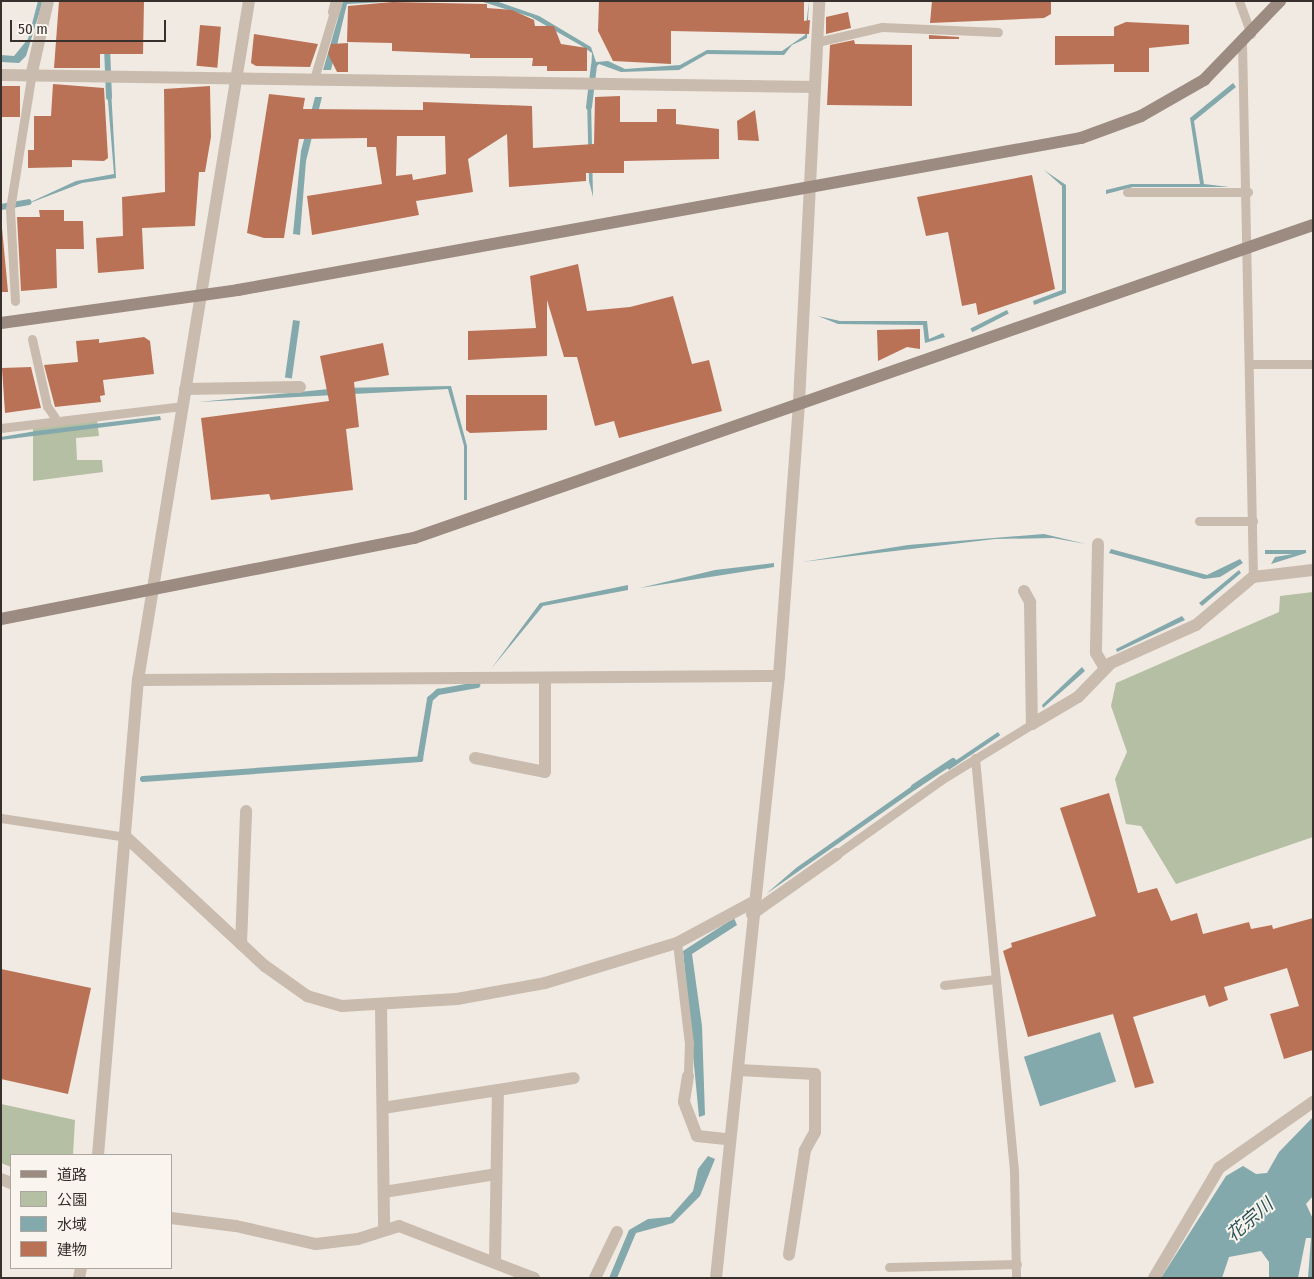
<!DOCTYPE html>
<html>
<head>
<meta charset="utf-8">
<style>
  body { margin:0 }
  #map { position:relative; width:1314px; height:1279px; overflow:hidden; background:#f1eae2; font-family:"Fira Sans Condensed","Noto Sans JP",sans-serif }
  div>[style] { position:absolute }
  [style*='--x'] { left:calc(var(--x)*1px); top:calc(var(--y)*1px); width:calc(var(--w)*1px); rotate:calc(var(--a)*1deg) }
  .green>* { inset:0; background:#b5bfa3 }
  .water>* { inset:0; background:#83a9ac; transform-origin:0 0 }
  .stream>* { height:6px; margin:-3px; padding:0 3px; transform-origin:3px; border-radius:3px; background:#83a9ac }
  .building>* { inset:0; background:#ba7257; transform-origin:0 0 }
  .lane>* { height:9px; margin:-4.5px; padding:0 4.5px; transform-origin:4.5px; border-radius:4.5px; background:#c9bbae }
  .street>* { height:12px; margin:-6px; padding:0 6px; transform-origin:6px; border-radius:6px; background:#c9bbae }
  .secondary>* { height:12px; margin:-6px; padding:0 6px; transform-origin:6px; border-radius:6px; background:#9c8b80 }
  span { translate:-50% -50%; white-space:nowrap; text-align:center; line-height:1.15; -webkit-text-stroke:4px #f9f4ee; paint-order:stroke }
  .water-label { font-size:18px; color:#255156; font-style:italic }
  .frame { position:absolute; inset:0; border:2px solid #38302c; pointer-events:none }
  .legend { position:absolute; left:10px; top:1154px; width:162px; height:115px; box-sizing:border-box; background:#f9f4ee; border:1px solid #aca6a0; margin:0; padding:6px 9px; list-style:none; font-size:15px; color:#38302c }
  .legend li { display:flex; align-items:center; gap:10px; height:25px }
  .legend b { width:25px; border:1px solid #aca6a0 }
  .scale { position:absolute; left:10px; top:20px; width:156px; height:22px; box-sizing:border-box; border:2px solid #38302c; border-top:0; padding-left:6px; font-size:15px; line-height:18px; white-space:nowrap; color:#38302c; -webkit-text-stroke:4px #f9f4ee; paint-order:stroke }
</style>
</head>
<body>
<div id="map">
  <div class="green">
    <i style="clip-path:polygon(97px 419px,99px 436px,76px 438px,77px 460px,102px 460px,103px 472px,33px 481px,33px 427px)"></i>
    <i style="clip-path:polygon(1313px 592px,1313px 837px,1176px 884px,1141px 826px,1126px 824px,1115px 779px,1127px 752px,1111px 706px,1116px 683px,1279px 612px,1280px 596px)"></i>
    <i style="clip-path:polygon(1px 1104px,75px 1120px,73px 1155px,11px 1155px,11px 1167px,1px 1163px)"></i>
  </div>
  <div class="water">
    <i style="clip-path:polygon(38px 1px,43px 1px,26px 56px,19px 63px,1px 62px,1px 55px,14px 56px,28px 39px)"></i>
    <i style="clip-path:polygon(343px 1px,405px 1px,347px 4px,331px 70px,323px 70px)"></i>
    <i style="clip-path:polygon(480px 1px,496px 1px,539px 16px,591px 47px,596px 62px,608px 61px,625px 69px,680px 65px,707px 50px,782px 51px,805px 35px,809px 1px,807px 38px,792px 45px,784px 55px,707px 54px,679px 70px,621px 72px,599px 64px,591px 72px,592px 53px,580px 45px,531px 17px)"></i>
    <i style="clip-path:polygon(1233px 83px,1236px 87px,1194px 121px,1204px 184px,1229px 187px,1133px 187px,1106px 194px,1106px 190px,1131px 184px,1200px 184px,1190px 118px)"></i>
    <i style="clip-path:polygon(107px 89px,111px 89px,116px 178px,82px 183px,22px 206px,76px 181px,114px 174px)"></i>
    <i style="clip-path:polygon(315px 97px,322px 97px,306px 161px,300px 235px,293px 234px,301px 151px)"></i>
    <i style="clip-path:polygon(587px 98px,591px 98px,593px 197px,589px 181px)"></i>
    <i style="clip-path:polygon(1044px 170px,1066px 185px,1066px 293px,1034px 305px,1033px 301px,1062px 290px,1062px 186px)"></i>
    <i style="left:1007px;top:310px;width:4px;height:41px;rotate:63deg"></i>
    <i style="clip-path:polygon(818px 316px,840px 321px,927px 321px,929px 339px,943px 333px,945px 337px,925px 343px,923px 325px,838px 324px)"></i>
    <i style="left:293px;top:320px;width:7px;height:58px;rotate:8deg"></i>
    <i style="clip-path:polygon(451px 386px,467px 446px,467px 500px,464px 500px,464px 446px,448px 389px,199px 402px,339px 388px)"></i>
    <i style="clip-path:polygon(160px 416px,161px 420px,1px 440px,1px 437px,36px 431px)"></i>
    <i style="clip-path:polygon(1044px 534px,1086px 544px,1053px 538px,995px 539px,802px 562px,908px 545px)"></i>
    <i style="clip-path:polygon(1111px 549px,1207px 575px,1240px 559px,1243px 563px,1220px 577px,1204px 579px,1109px 553px)"></i>
    <i style="clip-path:polygon(1265px 550px,1306px 550px,1306px 553px,1271px 564px,1275px 557px,1293px 554px,1265px 554px)"></i>
    <i style="clip-path:polygon(774px 563px,774px 567px,640px 588px,715px 570px)"></i>
    <i style="clip-path:polygon(1239px 570px,1241px 573px,1202px 606px,1199px 603px)"></i>
    <i style="clip-path:polygon(628px 585px,628px 590px,543px 606px,491px 669px,540px 603px)"></i>
    <i style="clip-path:polygon(1182px 616px,1185px 620px,1117px 652px,1116px 649px)"></i>
    <i style="clip-path:polygon(1082px 667px,1085px 671px,1043px 708px,1042px 705px)"></i>
    <i style="left:998px;top:732px;width:4px;height:62px;rotate:56deg"></i>
    <i style="clip-path:polygon(919px 781px,922px 785px,766px 894px,796px 868px)"></i>
    <i style="clip-path:polygon(734px 918px,737px 925px,692px 954px,702px 1026px,705px 1115px,699px 1117px,683px 951px)"></i>
    <i style="left:1100px;top:1032px;width:52px;height:80px;rotate:72deg"></i>
    <i style="clip-path:polygon(1313px 1117px,1313px 1196px,1306px 1204px,1313px 1219px,1313px 1278px,1308px 1278px,1311px 1238px,1306px 1238px,1298px 1278px,1269px 1278px,1269px 1262px,1261px 1251px,1229px 1257px,1222px 1278px,1161px 1278px,1226px 1176px,1243px 1166px,1256px 1174px,1267px 1173px,1279px 1152px)"></i>
    <i style="clip-path:polygon(708px 1156px,715px 1159px,700px 1196px,673px 1223px,636px 1233px,617px 1278px,609px 1278px,629px 1230px,648px 1219px,670px 1217px,693px 1191px,698px 1169px)"></i>
  </div>
  <div class="stream">
    <i style="--x:107;--y:47;--w:50;--a:87.7"></i>
    <i style="--x:589;--y:107;--w:42;--a:-83.2"></i>
    <i style="--x:1;--y:207;--w:28;--a:-10"></i>
    <i style="--x:143;--y:779;--w:278;--a:-4.1"></i>
    <i style="--x:420;--y:759;--w:61;--a:-80.5"></i>
    <i style="--x:430;--y:699;--w:11;--a:-41"></i>
    <i style="--x:438;--y:692;--w:40;--a:-10"></i>
    <i style="--x:914;--y:787;--w:47;--a:-33.7"></i>
  </div>
  <div class="building">
    <i style="clip-path:polygon(59px 1px,144px 1px,143px 54px,100px 54px,100px 68px,54px 68px)"></i>
    <i style="clip-path:polygon(599px 1px,804px 1px,804px 21px,810px 20px,809px 34px,671px 31px,671px 64px,613px 61px,598px 31px)"></i>
    <i style="clip-path:polygon(932px 1px,1051px 1px,1051px 14px,1044px 18px,930px 23px)"></i>
    <i style="clip-path:polygon(392px 2px,487px 4px,487px 8px,512px 10px,534px 20px,535px 26px,554px 26px,561px 44px,587px 48px,587px 71px,547px 71px,547px 66px,532px 66px,533px 58px,470px 58px,470px 54px,392px 51px,392px 43px,347px 42px,348px 6px)"></i>
    <i style="clip-path:polygon(848px 12px,851px 28px,826px 34px,826px 17px)"></i>
    <i style="clip-path:polygon(1126px 22px,1189px 25px,1189px 44px,1149px 48px,1149px 72px,1114px 72px,1114px 64px,1055px 65px,1055px 36px,1114px 36px,1114px 27px)"></i>
    <i style="left:200px;top:25px;width:21px;height:41px;rotate:5deg"></i>
    <i style="clip-path:polygon(254px 34px,318px 44px,310px 67px,256px 66px,251px 63px)"></i>
    <i style="clip-path:polygon(929px 35px,959px 37px,959px 39px,929px 39px)"></i>
    <i style="clip-path:polygon(854px 40px,855px 44px,912px 45px,912px 106px,827px 105px,830px 45px)"></i>
    <i style="clip-path:polygon(348px 43px,348px 72px,337px 72px,328px 54px,331px 44px)"></i>
    <i style="clip-path:polygon(53px 84px,104px 88px,108px 158px,104px 161px,72px 160px,72px 167px,28px 168px,28px 150px,34px 150px,34px 116px,51px 116px)"></i>
    <i style="left:1px;top:86px;width:19px;height:31px"></i>
    <i style="clip-path:polygon(210px 86px,211px 137px,205px 172px,199px 172px,195px 226px,142px 228px,144px 269px,98px 273px,96px 238px,123px 236px,122px 197px,165px 192px,164px 89px)"></i>
    <i style="clip-path:polygon(evenodd,269px 94px,305px 98px,303px 109px,423px 110px,423px 102px,532px 106px,533px 148px,594px 144px,595px 97px,620px 96px,620px 122px,657px 122px,657px 109px,676px 109px,676px 124px,719px 129px,719px 159px,624px 161px,624px 173px,586px 173px,586px 181px,509px 187px,507px 134px,468px 159px,473px 192px,416px 201px,419px 215px,312px 235px,307px 196px,382px 184px,376px 147px,367px 147px,367px 138px,299px 139px,284px 238px,264px 238px,247px 233px,269px 94px,397px 136px,445px 136px,446px 174px,413px 180px,412px 174px,396px 176px,397px 136px)"></i>
    <i style="clip-path:polygon(755px 110px,759px 141px,738px 140px,737px 121px)"></i>
    <i style="clip-path:polygon(1032px 175px,1055px 289px,978px 315px,976px 303px,962px 306px,948px 232px,926px 236px,917px 197px)"></i>
    <i style="clip-path:polygon(39px 210px,64px 210px,64px 221px,83px 221px,84px 249px,56px 249px,57px 288px,21px 291px,17px 217px,40px 217px)"></i>
    <i style="clip-path:polygon(1px 217px,8px 292px,1px 292px)"></i>
    <i style="clip-path:polygon(578px 264px,587px 311px,630px 307px,673px 296px,692px 364px,709px 360px,722px 411px,619px 438px,614px 421px,595px 426px,577px 357px,564px 357px,547px 300px,547px 356px,468px 360px,468px 331px,536px 328px,530px 276px)"></i>
    <i style="clip-path:polygon(920px 329px,920px 349px,907px 347px,878px 361px,877px 330px)"></i>
    <i style="clip-path:polygon(144px 337px,150px 341px,154px 374px,103px 380px,105px 395px,100px 396px,101px 402px,55px 407px,44px 365px,78px 362px,76px 341px,99px 339px,99px 343px)"></i>
    <i style="clip-path:polygon(383px 343px,389px 375px,354px 382px,359px 427px,346px 429px,353px 490px,271px 500px,269px 494px,211px 500px,201px 418px,329px 401px,320px 356px)"></i>
    <i style="clip-path:polygon(31px 367px,41px 408px,5px 413px,2px 368px)"></i>
    <i style="clip-path:polygon(466px 395px,547px 395px,547px 430px,470px 433px,466px 430px)"></i>
    <i style="clip-path:polygon(1109px 793px,1138px 893px,1157px 888px,1171px 921px,1197px 913px,1203px 934px,1249px 922px,1251px 929px,1272px 925px,1273px 929px,1313px 918px,1313px 1050px,1284px 1059px,1270px 1014px,1299px 1006px,1287px 968px,1224px 987px,1228px 1000px,1209px 1007px,1205px 995px,1133px 1017px,1154px 1083px,1135px 1088px,1113px 1014px,1028px 1037px,1003px 951px,1012px 947px,1011px 943px,1096px 916px,1060px 808px)"></i>
    <i style="clip-path:polygon(1px 969px,91px 988px,68px 1094px,1px 1079px)"></i>
  </div>
  <div class="lane">
    <i style="--x:1239;--y:1;--w:35;--a:70"></i>
    <i style="--x:817;--y:42;--w:67;--a:-13"></i>
    <i style="--x:882;--y:27;--w:116;--a:2.5"></i>
    <i style="--x:1242;--y:43;--w:534;--a:88.82"></i>
    <i style="--x:314;--y:79;--w:70;--a:-73.4"></i>
    <i style="--x:1127;--y:192;--w:121;--a:0"></i>
    <i style="--x:15;--y:301;--w:92;--a:-93.1"></i>
    <i style="--x:10;--y:209;--w:139;--a:-80.9"></i>
    <i style="--x:32;--y:339;--w:69;--a:77.4"></i>
    <i style="--x:47;--y:406;--w:14;--a:56"></i>
    <i style="--x:1252;--y:364;--w:61;--a:0"></i>
    <i style="--x:1;--y:428;--w:182;--a:-6.9"></i>
    <i style="--x:1199;--y:521;--w:54;--a:0"></i>
    <i style="--x:975;--y:758;--w:416;--a:84.6"></i>
    <i style="--x:1014;--y:1172;--w:106;--a:88.9"></i>
    <i style="--x:1;--y:818;--w:126;--a:8.6"></i>
    <i style="--x:837;--y:854;--w:128;--a:-35.4"></i>
    <i style="--x:941;--y:780;--w:107;--a:-31.6"></i>
    <i style="--x:677;--y:943;--w:101;--a:83.2"></i>
    <i style="--x:689;--y:1043;--w:33;--a:92"></i>
    <i style="--x:944;--y:985;--w:52;--a:-6.6"></i>
    <i style="--x:889;--y:1267;--w:128;--a:-1.3"></i>
  </div>
  <div class="street">
    <i style="--x:334;--y:12;--w:11;--a:-75"></i>
    <i style="--x:32;--y:72;--w:73;--a:-77.3"></i>
    <i style="--x:1;--y:75;--w:814;--a:0.84"></i>
    <i style="--x:185;--y:389;--w:115;--a:-1"></i>
    <i style="--x:1098;--y:544;--w:109;--a:91.1"></i>
    <i style="--x:1096;--y:653;--w:16;--a:60"></i>
    <i style="--x:1024;--y:591;--w:13;--a:61"></i>
    <i style="--x:1030;--y:602;--w:122;--a:89.1"></i>
    <i style="--x:1032;--y:724;--w:53;--a:-30.4"></i>
    <i style="--x:1078;--y:697;--w:47;--a:-45.9"></i>
    <i style="--x:1111;--y:663;--w:93;--a:-24.1"></i>
    <i style="--x:1196;--y:625;--w:75;--a:-40.1"></i>
    <i style="--x:1253;--y:577;--w:60;--a:-6.7"></i>
    <i style="--x:138;--y:680;--w:641;--a:-0.36"></i>
    <i style="--x:475;--y:758;--w:71;--a:11.3"></i>
    <i style="--x:545;--y:772;--w:94;--a:-90"></i>
    <i style="--x:126;--y:837;--w:190;--a:42.9"></i>
    <i style="--x:265;--y:966;--w:52;--a:35.5"></i>
    <i style="--x:307;--y:996;--w:36;--a:16"></i>
    <i style="--x:342;--y:1006;--w:115;--a:-3.5"></i>
    <i style="--x:457;--y:999;--w:89;--a:-10.3"></i>
    <i style="--x:545;--y:983;--w:138;--a:-16.9"></i>
    <i style="--x:677;--y:943;--w:86;--a:-28.3"></i>
    <i style="--x:752;--y:914;--w:104;--a:-35.2"></i>
    <i style="--x:241;--y:944;--w:133;--a:-87.8"></i>
    <i style="--x:381;--y:1005;--w:222;--a:89.2"></i>
    <i style="--x:738;--y:1070;--w:77;--a:3"></i>
    <i style="--x:815;--y:1074;--w:58;--a:90"></i>
    <i style="--x:815;--y:1132;--w:21;--a:119"></i>
    <i style="--x:805;--y:1150;--w:106;--a:98.7"></i>
    <i style="--x:688;--y:1076;--w:26;--a:99"></i>
    <i style="--x:684;--y:1102;--w:36;--a:69"></i>
    <i style="--x:697;--y:1136;--w:31;--a:6"></i>
    <i style="--x:383;--y:1108;--w:193;--a:-8.9"></i>
    <i style="--x:98;--y:1155;--w:477;--a:-85.2"></i>
    <i style="--x:138;--y:680;--w:688;--a:-80.72"></i>
    <i style="--x:1;--y:1179;--w:11;--a:22"></i>
    <i style="--x:384;--y:1192;--w:113;--a:-9.1"></i>
    <i style="--x:171;--y:1218;--w:65;--a:7"></i>
    <i style="--x:236;--y:1226;--w:82;--a:12.7"></i>
    <i style="--x:316;--y:1244;--w:42;--a:-6.8"></i>
    <i style="--x:358;--y:1239;--w:43;--a:-17.6"></i>
    <i style="--x:399;--y:1226;--w:145;--a:21.1"></i>
    <i style="--x:495;--y:1261;--w:171;--a:-89"></i>
    <i style="--x:79;--y:1278;--w:10;--a:-79"></i>
    <i style="--x:595;--y:1278;--w:51;--a:-64.4"></i>
    <i style="--x:716;--y:1278;--w:605;--a:-84.03"></i>
    <i style="--x:779;--y:676;--w:275;--a:-85.8"></i>
    <i style="--x:799;--y:402;--w:401;--a:-87.1"></i>
    <i style="--x:1154;--y:1278;--w:128;--a:-59.4"></i>
    <i style="--x:1219;--y:1168;--w:115;--a:-35.1"></i>
  </div>
  <div class="secondary">
    <i style="--x:1;--y:323;--w:239;--a:-7.9"></i>
    <i style="--x:238;--y:290;--w:857;--a:-10.22"></i>
    <i style="--x:1081;--y:138;--w:64;--a:-20.1"></i>
    <i style="--x:1141;--y:116;--w:73;--a:-29.7"></i>
    <i style="--x:1204;--y:80;--w:110;--a:-46.1"></i>
    <i style="--x:1;--y:619;--w:421;--a:-11.1"></i>
    <i style="--x:414;--y:538;--w:952;--a:-19.2"></i>
  </div>
  <div class="water-label">
    <span style="left:1250px;top:1220px;rotate:-41deg">花宗川</span>
  </div>
  <div class="frame"></div>
  <ul class="legend">
  <li><b style="height:6px;background:#9c8b80"></b>道路</li>
  <li><b style="height:14px;background:#b5bfa3"></b>公園</li>
  <li><b style="height:14px;background:#83a9ac"></b>水域</li>
  <li><b style="height:14px;background:#ba7257"></b>建物</li>
  </ul>
  <div class="scale">50 m</div>
</div>
</body>
</html>
